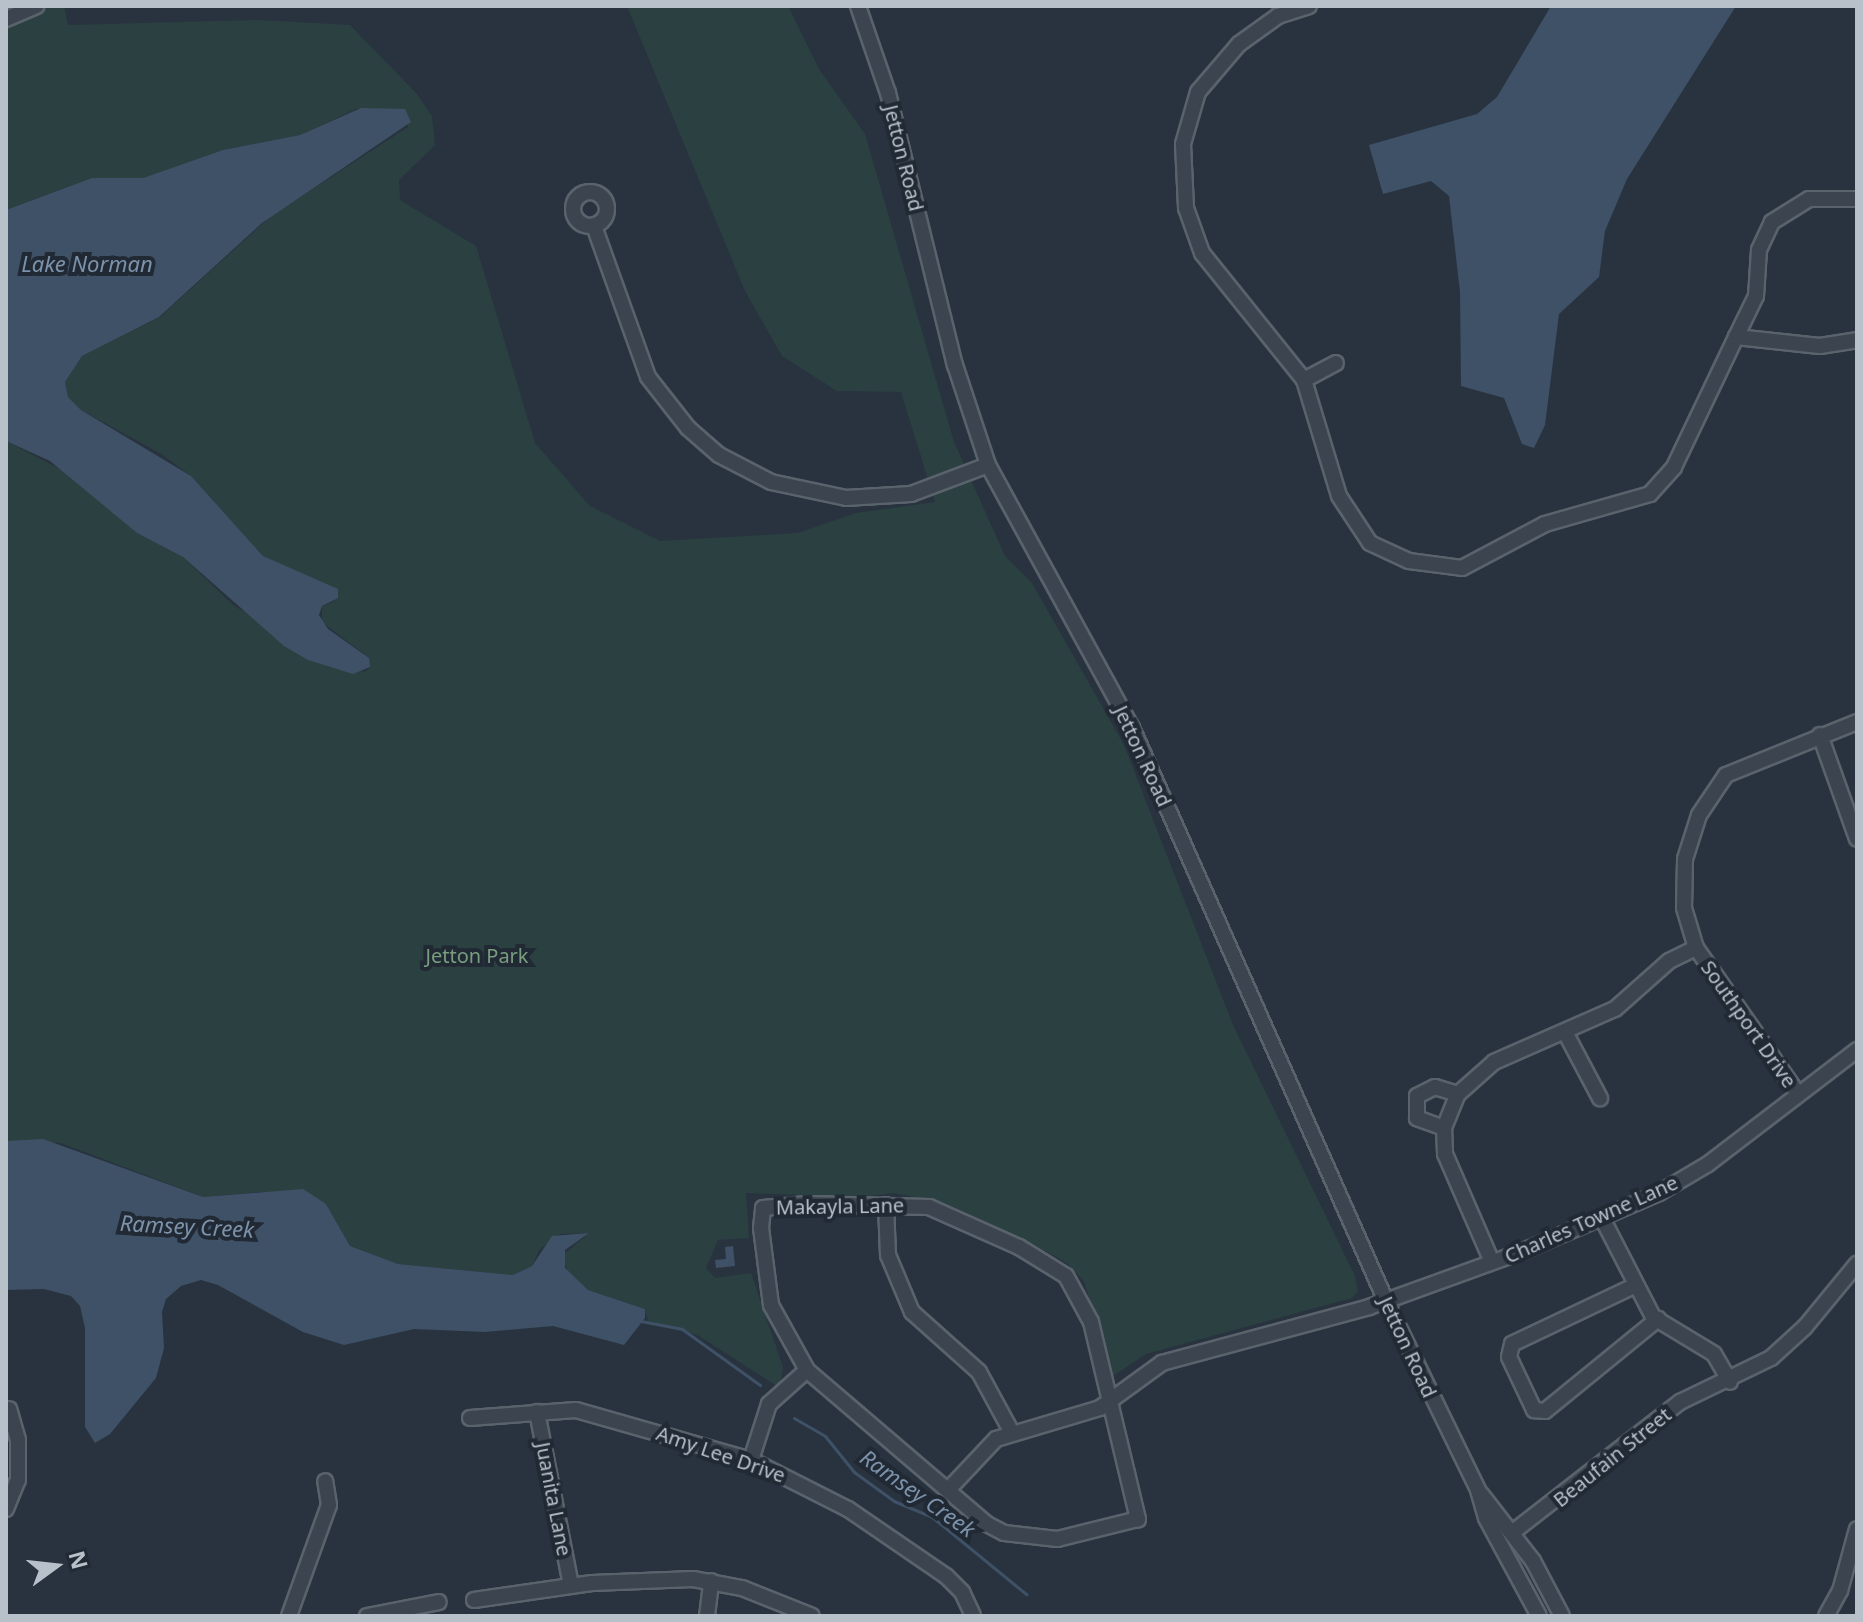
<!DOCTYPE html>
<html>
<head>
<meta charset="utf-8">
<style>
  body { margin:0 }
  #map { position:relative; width:1863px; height:1622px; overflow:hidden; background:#28333f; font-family:"Noto Sans",sans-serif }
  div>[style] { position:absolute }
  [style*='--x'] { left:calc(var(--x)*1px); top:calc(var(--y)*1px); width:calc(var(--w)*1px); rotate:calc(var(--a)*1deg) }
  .green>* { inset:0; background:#2b4041 }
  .water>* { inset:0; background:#3f5166 }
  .stream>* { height:3px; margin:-1.5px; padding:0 1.5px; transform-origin:1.5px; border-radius:1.5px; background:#3f5166 }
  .roads { filter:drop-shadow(2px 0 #5a636c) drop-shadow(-2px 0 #5a636c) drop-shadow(0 2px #5a636c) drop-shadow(0 -2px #5a636c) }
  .minor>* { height:14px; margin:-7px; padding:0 7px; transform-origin:7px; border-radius:7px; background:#3c454f }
  .minor>.ring { margin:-7px; padding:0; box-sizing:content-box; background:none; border:14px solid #3c454f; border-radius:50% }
  span { translate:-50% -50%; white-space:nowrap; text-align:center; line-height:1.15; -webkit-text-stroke:8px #212a34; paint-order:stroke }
  .street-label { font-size:20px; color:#b8c0c9 }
  .park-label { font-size:20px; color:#789d7f }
  .water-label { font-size:22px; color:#7c92aa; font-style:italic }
  .frame { position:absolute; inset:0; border:8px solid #b8c0c9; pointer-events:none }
  .north { position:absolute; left:16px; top:1526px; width:80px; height:80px; -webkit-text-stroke:6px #212a34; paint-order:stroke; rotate:75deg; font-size:22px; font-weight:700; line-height:32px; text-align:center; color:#b8c0c9 }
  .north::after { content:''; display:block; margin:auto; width:28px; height:36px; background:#b8c0c9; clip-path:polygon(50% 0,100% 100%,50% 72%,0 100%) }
</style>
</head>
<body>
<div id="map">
  <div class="green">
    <i style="clip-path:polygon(6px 6px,64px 6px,68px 25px,257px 20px,350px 25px,417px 94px,432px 116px,435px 145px,399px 180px,400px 200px,476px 246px,535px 443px,590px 506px,660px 541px,798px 533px,856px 513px,935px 502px,901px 392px,837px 391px,782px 356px,745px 291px,627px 6px,788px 6px,819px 69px,865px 134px,954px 442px,1005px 556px,1032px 583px,1124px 745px,1233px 1025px,1355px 1276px,1358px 1291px,1352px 1298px,1146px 1354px,1113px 1376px,1084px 1281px,1067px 1263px,1029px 1242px,942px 1202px,893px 1193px,861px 1197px,746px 1193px,749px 1238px,718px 1240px,706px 1268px,715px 1278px,751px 1273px,783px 1367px,780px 1388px,699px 1336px,648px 1321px,645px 1309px,588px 1290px,569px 1275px,562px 1256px,589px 1233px,560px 1234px,539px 1250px,532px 1266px,513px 1275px,398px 1264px,350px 1246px,326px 1204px,260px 1192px,203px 1197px,61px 1143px,6px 1141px,6px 441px,68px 473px,137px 533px,183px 557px,234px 606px,364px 672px,370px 668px,368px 657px,322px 622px,322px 606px,335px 601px,263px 556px,191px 476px,163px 455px,81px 410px,68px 397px,65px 382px,82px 356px,160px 317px,271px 216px,408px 127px,405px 109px,356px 109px,300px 135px,223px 150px,143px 178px,92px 178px,6px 210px)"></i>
  </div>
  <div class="water">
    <i style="clip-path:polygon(1551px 6px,1736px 6px,1627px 179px,1605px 231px,1599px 277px,1559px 314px,1545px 425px,1534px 448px,1522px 444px,1504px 398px,1461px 386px,1460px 292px,1449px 196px,1431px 181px,1383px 194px,1369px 145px,1477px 114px,1497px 97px)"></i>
    <i style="clip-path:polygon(361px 108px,405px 109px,411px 122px,262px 223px,159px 317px,82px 356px,65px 382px,68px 397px,81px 410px,191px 476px,263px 556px,338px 589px,338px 598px,322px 606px,319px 615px,328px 629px,369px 658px,370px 667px,353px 674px,308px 660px,284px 646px,183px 557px,137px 533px,50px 461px,6px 441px,6px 210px,92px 178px,143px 178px,223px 150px,300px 135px)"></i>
    <i style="clip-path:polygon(43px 1139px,203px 1197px,303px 1189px,326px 1204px,350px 1246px,398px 1264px,513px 1275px,532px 1266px,552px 1236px,589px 1233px,565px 1250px,565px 1268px,588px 1290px,645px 1309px,645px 1318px,624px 1345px,553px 1326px,485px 1332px,414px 1329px,344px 1345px,303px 1332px,218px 1285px,201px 1280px,181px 1286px,166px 1299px,162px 1312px,164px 1348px,156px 1378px,110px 1434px,95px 1443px,85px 1427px,85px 1328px,80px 1306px,71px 1296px,44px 1289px,6px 1290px,6px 1141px)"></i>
    <i style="clip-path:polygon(733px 1246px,735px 1266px,716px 1268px,715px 1260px,726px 1259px,725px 1247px)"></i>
  </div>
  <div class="stream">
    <i style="--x:641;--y:1321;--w:42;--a:11"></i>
    <i style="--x:682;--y:1329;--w:96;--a:35.7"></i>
    <i style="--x:794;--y:1418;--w:36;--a:30"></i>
    <i style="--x:825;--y:1436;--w:46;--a:51.1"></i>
    <i style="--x:854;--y:1472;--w:49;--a:35.9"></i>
    <i style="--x:894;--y:1501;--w:41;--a:22.8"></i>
    <i style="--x:932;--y:1517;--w:122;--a:39.3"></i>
  </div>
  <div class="roads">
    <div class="minor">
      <i style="--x:858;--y:6;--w:92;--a:71"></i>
      <i style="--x:888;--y:93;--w:280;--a:76.2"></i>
      <i style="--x:955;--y:365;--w:105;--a:71.7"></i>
      <i style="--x:988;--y:465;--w:300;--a:61.3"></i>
      <i style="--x:1132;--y:728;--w:625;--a:66.1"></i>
      <i style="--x:1385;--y:1299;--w:212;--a:64"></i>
      <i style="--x:1478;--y:1490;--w:29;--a:74"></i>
      <i style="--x:1486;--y:1518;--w:111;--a:61.6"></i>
      <i style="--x:1309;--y:6;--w:33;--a:162"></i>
      <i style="--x:1278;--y:16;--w:48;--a:144.3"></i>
      <i style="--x:1239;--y:44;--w:63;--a:130.5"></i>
      <i style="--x:1198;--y:92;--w:54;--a:106.1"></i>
      <i style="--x:1183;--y:144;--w:64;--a:87.3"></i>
      <i style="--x:1186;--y:208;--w:48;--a:70.4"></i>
      <i style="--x:1202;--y:253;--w:163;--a:51.2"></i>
      <i style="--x:1304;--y:380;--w:121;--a:73.2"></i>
      <i style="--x:1339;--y:496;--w:56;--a:56.6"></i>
      <i style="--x:1370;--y:543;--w:43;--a:24.8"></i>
      <i style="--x:1409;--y:561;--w:53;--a:7.5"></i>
      <i style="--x:1462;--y:568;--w:94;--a:-27.9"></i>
      <i style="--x:1545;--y:524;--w:109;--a:-15.9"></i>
      <i style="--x:1650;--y:494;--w:36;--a:-48"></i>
      <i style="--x:1674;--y:467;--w:144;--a:-64.5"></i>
      <i style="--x:6;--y:19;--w:33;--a:-23"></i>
      <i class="ring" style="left:573px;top:192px;width:20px;height:20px"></i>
      <i style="--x:1857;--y:199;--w:48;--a:180"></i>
      <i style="--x:1809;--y:199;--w:44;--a:148.1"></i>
      <i style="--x:1772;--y:222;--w:31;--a:115"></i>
      <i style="--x:1759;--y:250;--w:46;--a:93.7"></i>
      <i style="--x:1756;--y:296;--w:46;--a:116"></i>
      <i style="--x:1736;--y:337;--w:84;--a:6.1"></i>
      <i style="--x:1820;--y:346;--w:37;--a:-9"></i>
      <i style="--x:594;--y:226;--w:160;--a:70.3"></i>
      <i style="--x:648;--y:377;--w:65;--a:51.9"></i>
      <i style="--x:688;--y:428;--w:41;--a:41.1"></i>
      <i style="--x:719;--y:455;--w:59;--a:27.4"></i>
      <i style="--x:771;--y:482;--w:77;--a:12"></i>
      <i style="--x:846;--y:498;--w:65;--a:-3.5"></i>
      <i style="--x:911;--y:494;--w:82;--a:-20.6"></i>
      <i style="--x:1304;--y:380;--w:36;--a:-28"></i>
      <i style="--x:1820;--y:735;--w:110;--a:70.4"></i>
      <i style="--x:1565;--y:1032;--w:75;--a:62.1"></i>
      <i style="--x:1798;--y:1094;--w:178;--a:-124.9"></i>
      <i style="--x:1696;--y:948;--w:42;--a:-106.7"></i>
      <i style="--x:1684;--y:908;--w:49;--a:-88.8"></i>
      <i style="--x:1685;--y:859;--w:46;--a:-72.3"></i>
      <i style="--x:1699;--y:815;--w:48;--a:-56"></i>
      <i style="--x:1726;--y:775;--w:141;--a:-22"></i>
      <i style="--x:1444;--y:1128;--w:29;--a:-160"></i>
      <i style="--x:1417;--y:1118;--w:22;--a:-90"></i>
      <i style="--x:1417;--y:1096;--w:20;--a:-27"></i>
      <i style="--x:1435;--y:1087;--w:24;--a:17"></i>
      <i style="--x:807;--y:1204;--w:122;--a:1.4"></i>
      <i style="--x:929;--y:1207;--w:98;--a:24"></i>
      <i style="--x:1019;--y:1247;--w:55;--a:31.7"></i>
      <i style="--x:1066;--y:1276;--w:52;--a:61.5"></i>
      <i style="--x:1091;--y:1322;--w:203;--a:76.6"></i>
      <i style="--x:1138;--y:1519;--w:83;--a:166.1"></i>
      <i style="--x:1057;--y:1539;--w:53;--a:-173.5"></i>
      <i style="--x:1004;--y:1533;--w:19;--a:-152"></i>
      <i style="--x:987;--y:1524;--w:237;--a:-139.5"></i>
      <i style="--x:807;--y:1370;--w:74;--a:-119"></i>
      <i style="--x:771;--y:1305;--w:78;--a:-97.4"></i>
      <i style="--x:761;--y:1228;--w:20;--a:-84"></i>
      <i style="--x:763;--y:1208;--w:44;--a:-5.2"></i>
      <i style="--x:886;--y:1205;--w:50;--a:87.7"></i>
      <i style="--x:888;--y:1255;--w:62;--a:67.2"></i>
      <i style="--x:912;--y:1312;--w:90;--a:41.8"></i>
      <i style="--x:979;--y:1372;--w:67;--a:61.5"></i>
      <i style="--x:1602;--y:1218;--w:111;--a:62.7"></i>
      <i style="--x:1653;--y:1317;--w:71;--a:31.2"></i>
      <i style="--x:1714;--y:1354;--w:32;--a:60"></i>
      <i style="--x:1492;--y:1262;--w:118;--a:-113.5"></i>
      <i style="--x:1445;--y:1154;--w:26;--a:-92"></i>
      <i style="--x:1444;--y:1128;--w:37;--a:-68"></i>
      <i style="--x:1458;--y:1094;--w:48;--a:-41.6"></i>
      <i style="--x:1494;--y:1062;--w:132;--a:-23.7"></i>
      <i style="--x:1615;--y:1009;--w:72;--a:-41.6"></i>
      <i style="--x:1669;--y:961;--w:30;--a:-26"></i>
      <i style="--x:1634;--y:1286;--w:135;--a:154.6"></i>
      <i style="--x:1512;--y:1344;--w:13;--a:103"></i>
      <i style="--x:1509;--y:1357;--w:59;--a:64.7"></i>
      <i style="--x:1534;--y:1410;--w:11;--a:5"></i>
      <i style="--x:1545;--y:1411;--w:146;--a:-39.2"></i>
      <i style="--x:537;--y:1412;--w:177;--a:78.9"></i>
      <i style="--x:470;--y:1418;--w:106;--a:-4.3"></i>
      <i style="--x:576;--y:1410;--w:182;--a:15.9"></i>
      <i style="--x:751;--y:1460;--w:109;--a:26.8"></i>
      <i style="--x:848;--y:1509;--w:119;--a:34.4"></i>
      <i style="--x:946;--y:1576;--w:23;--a:45"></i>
      <i style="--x:962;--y:1592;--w:26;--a:65"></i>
      <i style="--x:751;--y:1460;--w:59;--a:-72.2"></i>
      <i style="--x:769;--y:1404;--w:51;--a:-41.8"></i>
      <i style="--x:948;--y:1490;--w:70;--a:-46.7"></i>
      <i style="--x:996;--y:1439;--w:109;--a:-16.6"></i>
      <i style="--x:1100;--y:1408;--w:77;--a:-36"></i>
      <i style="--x:1162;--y:1363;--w:214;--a:-15.1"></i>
      <i style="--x:1369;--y:1307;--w:162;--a:-19.9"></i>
      <i style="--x:1521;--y:1252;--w:150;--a:-23.1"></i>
      <i style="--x:1659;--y:1193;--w:57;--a:-30.6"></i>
      <i style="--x:1708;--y:1164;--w:188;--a:-37.4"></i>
      <i style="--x:1481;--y:1494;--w:85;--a:52.2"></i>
      <i style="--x:1533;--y:1561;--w:62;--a:62.2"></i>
      <i style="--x:6;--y:1509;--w:31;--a:-68"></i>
      <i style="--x:18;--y:1480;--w:40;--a:-90"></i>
      <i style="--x:18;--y:1440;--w:32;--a:-106"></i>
      <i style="--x:1513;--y:1532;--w:212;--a:-37.9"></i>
      <i style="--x:1680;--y:1402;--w:101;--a:-25.8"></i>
      <i style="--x:1771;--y:1358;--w:46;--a:-42.4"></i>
      <i style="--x:1805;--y:1327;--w:82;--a:-50.5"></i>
      <i style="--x:474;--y:1600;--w:119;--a:-8.2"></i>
      <i style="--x:592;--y:1583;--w:101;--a:-2.3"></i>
      <i style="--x:693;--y:1579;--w:50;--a:10.4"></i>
      <i style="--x:742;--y:1588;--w:75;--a:21.8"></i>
      <i style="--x:289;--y:1616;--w:118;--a:-70.2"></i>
      <i style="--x:329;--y:1505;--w:24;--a:-99"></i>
      <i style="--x:367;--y:1616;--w:73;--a:-11"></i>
      <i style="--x:707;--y:1616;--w:35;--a:-83"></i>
      <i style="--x:1826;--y:1616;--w:29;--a:-61"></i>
      <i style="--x:1840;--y:1591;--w:64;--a:-74.7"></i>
    </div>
  </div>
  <div class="street-label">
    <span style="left:904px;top:158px;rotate:76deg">Jetton Road</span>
    <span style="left:1143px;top:756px;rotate:65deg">Jetton Road</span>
    <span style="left:1749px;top:1024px;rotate:55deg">Southport Drive</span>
    <span style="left:840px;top:1206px;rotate:-1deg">Makayla Lane</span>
    <span style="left:1591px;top:1219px;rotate:-24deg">Charles Towne Lane</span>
    <span style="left:1408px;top:1347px;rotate:65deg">Jetton Road</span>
    <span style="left:721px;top:1454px;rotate:19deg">Amy Lee Drive</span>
    <span style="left:1612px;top:1457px;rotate:-39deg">Beaufain Street</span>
    <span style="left:554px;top:1499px;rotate:79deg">Juanita Lane</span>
  </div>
  <div class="park-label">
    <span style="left:477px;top:955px">Jetton Park</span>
  </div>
  <div class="water-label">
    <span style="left:87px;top:264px">Lake Norman</span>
    <span style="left:187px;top:1226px;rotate:3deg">Ramsey Creek</span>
    <span style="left:918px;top:1493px;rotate:35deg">Ramsey Creek</span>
  </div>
  <div class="frame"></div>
  <div class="north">N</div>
</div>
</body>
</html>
